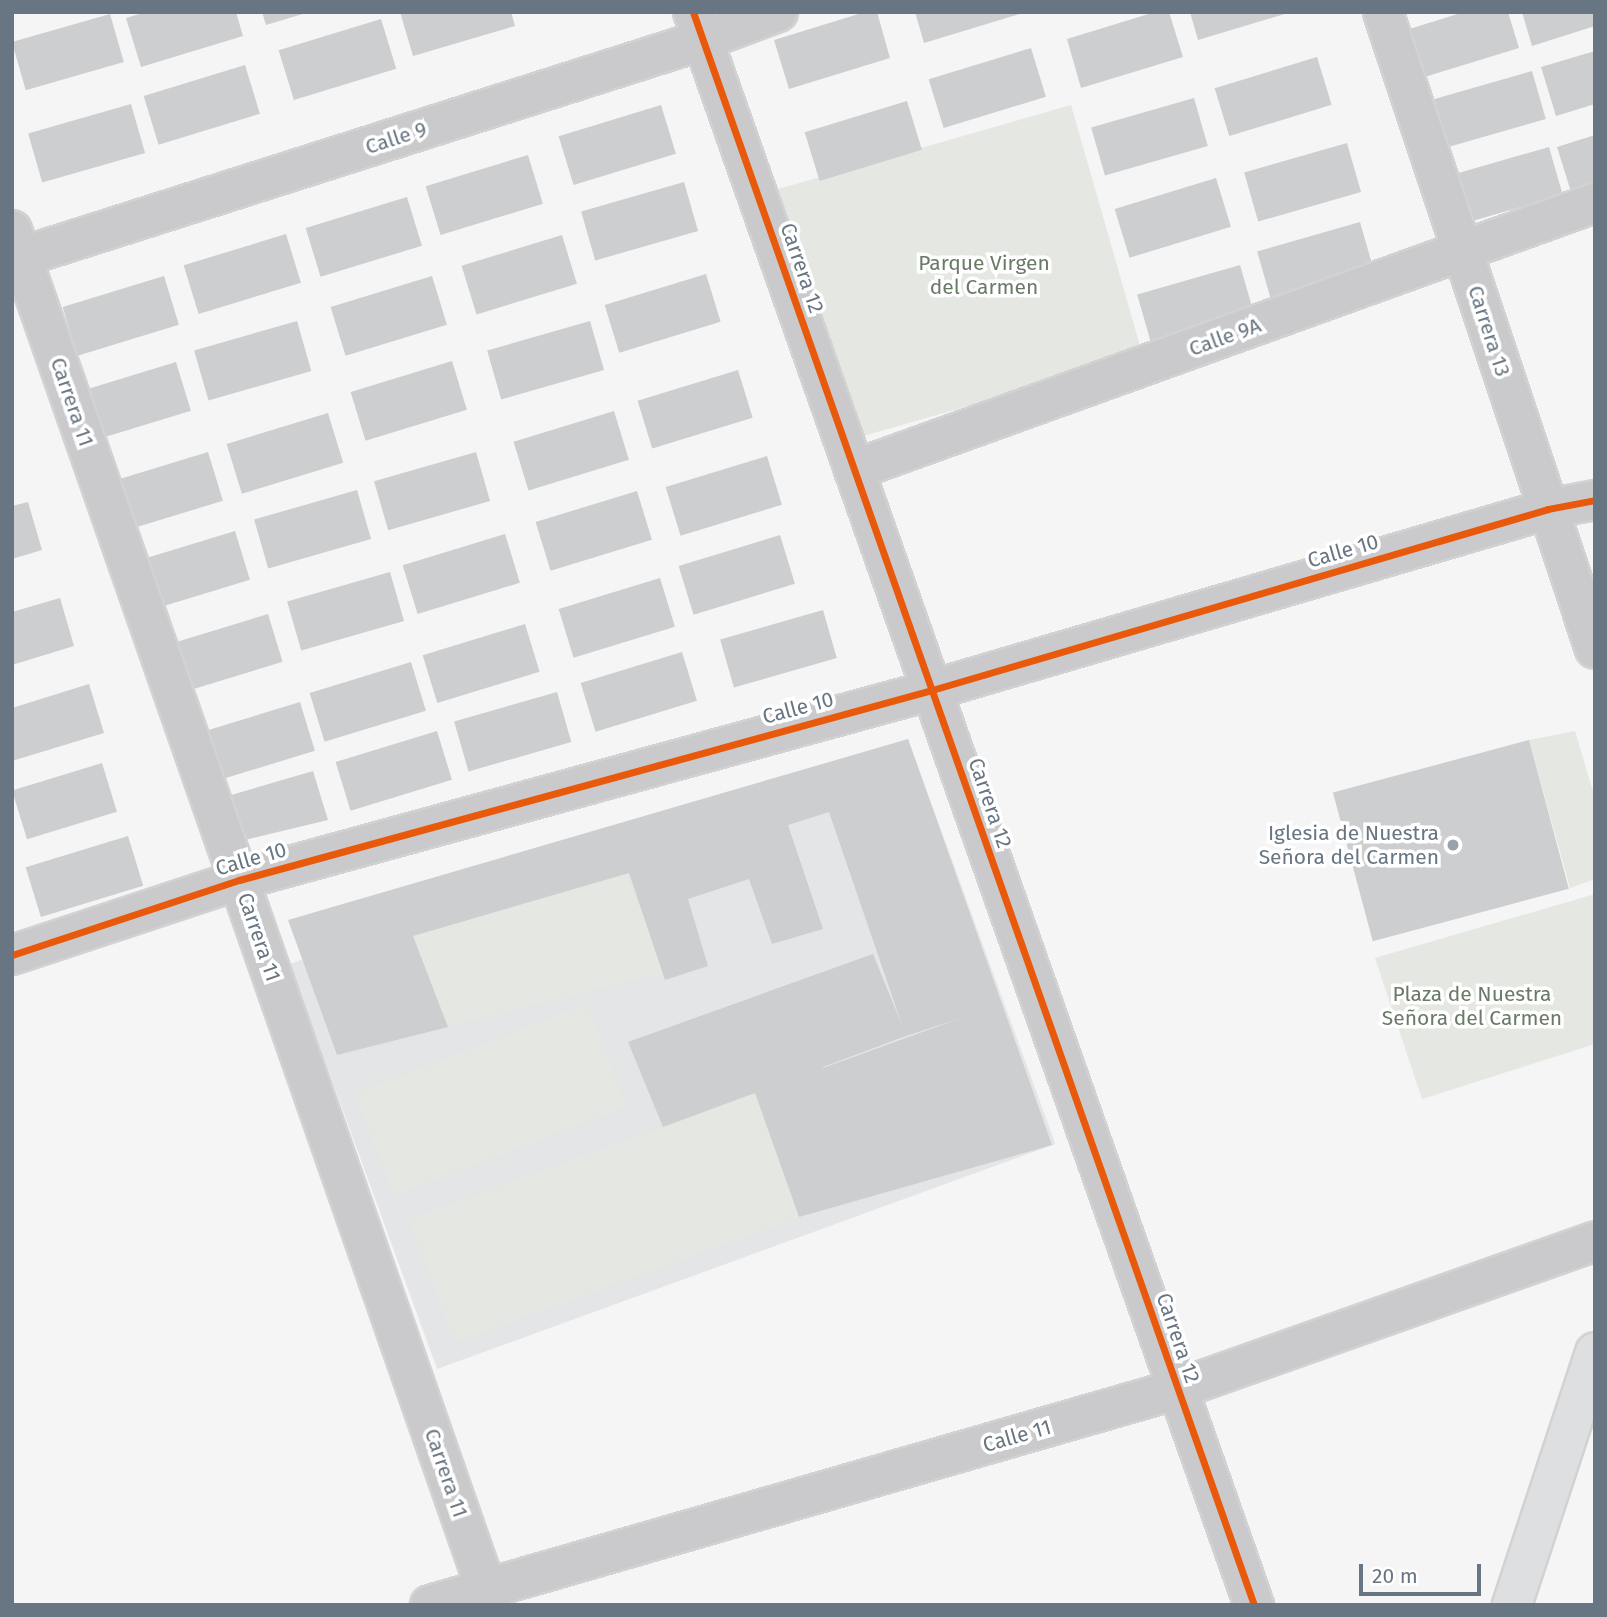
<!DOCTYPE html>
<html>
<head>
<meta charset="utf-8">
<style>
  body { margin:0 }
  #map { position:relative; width:1607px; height:1617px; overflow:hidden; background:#f5f5f5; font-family:"Fira Sans",sans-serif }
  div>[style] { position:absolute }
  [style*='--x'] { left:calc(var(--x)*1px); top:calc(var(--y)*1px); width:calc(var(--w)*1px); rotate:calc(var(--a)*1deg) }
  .built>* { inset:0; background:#e4e5e6; transform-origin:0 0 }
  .green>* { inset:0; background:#e4e7e2; transform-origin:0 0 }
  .building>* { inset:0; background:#cdcecf; transform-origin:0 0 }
  .roads { filter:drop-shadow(2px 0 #d2d2d3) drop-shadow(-2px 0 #d2d2d3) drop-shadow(0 2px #d2d2d3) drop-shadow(0 -2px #d2d2d3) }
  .minor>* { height:38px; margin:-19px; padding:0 19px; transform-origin:19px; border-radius:19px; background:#cacacc }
  .trunk>* { height:38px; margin:-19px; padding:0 19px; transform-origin:19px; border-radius:19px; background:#dedfe0 }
  .cycleway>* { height:7px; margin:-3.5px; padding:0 3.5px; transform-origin:3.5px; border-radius:3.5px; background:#e8590c }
  .dots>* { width:19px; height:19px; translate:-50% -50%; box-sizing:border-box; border:4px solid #fff; border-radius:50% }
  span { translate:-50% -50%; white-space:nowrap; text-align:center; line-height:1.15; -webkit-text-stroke:7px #fff; paint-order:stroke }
  .street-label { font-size:21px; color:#687582 }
  .park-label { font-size:21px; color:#697a66 }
  .poi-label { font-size:21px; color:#687582 }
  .right { translate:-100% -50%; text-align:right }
  .frame { position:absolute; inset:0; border:14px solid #687582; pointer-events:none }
  .scale { position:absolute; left:1359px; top:1564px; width:122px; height:32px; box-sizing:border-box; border:4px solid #687582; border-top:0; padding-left:9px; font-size:21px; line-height:24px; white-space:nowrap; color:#687582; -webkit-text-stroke:5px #fff; paint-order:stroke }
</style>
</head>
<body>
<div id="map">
  <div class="built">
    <i style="left:908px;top:739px;width:431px;height:658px;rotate:70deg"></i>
  </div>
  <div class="green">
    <i style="left:1071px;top:105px;width:261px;height:310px;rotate:74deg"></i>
    <i style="clip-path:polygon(1575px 731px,1595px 798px,1595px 879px,1570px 888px,1529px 740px)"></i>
    <i style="clip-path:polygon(628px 873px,663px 973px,448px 1027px,413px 936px)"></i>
    <i style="clip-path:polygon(1595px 894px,1595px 1044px,1422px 1099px,1375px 958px)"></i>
    <i style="left:587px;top:1004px;width:110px;height:249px;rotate:69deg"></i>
    <i style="left:755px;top:1093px;width:132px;height:368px;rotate:70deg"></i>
  </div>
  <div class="building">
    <i style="clip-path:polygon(146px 12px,236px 12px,243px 36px,141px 67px,126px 18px)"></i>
    <i style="clip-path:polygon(262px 12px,306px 12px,306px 13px,266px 25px)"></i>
    <i style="clip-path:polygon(400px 12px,511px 12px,515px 26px,413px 56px)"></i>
    <i style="clip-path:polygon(865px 12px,877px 12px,890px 58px,789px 89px,774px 40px)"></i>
    <i style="clip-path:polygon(915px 12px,1023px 12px,1023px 13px,924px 43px)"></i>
    <i style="clip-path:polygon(1155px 12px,1169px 12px,1183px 57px,1081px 88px,1067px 39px)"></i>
    <i style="clip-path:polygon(1190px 12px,1288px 12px,1288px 13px,1198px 40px)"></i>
    <i style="clip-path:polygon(1464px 12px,1508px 12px,1519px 48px,1418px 79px,1403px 31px)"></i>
    <i style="clip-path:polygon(1522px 12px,1595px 12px,1595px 26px,1532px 46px)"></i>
    <i style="left:110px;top:14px;width:50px;height:102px;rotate:74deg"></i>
    <i style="left:381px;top:19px;width:52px;height:107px;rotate:73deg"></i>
    <i style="left:1031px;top:48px;width:51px;height:107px;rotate:73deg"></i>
    <i style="clip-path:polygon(1595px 51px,1595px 104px,1556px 116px,1541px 67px)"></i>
    <i style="left:1317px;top:57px;width:50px;height:107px;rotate:73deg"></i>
    <i style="left:245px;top:65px;width:51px;height:106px;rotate:73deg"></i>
    <i style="left:1532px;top:71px;width:50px;height:106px;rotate:74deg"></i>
    <i style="left:1194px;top:98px;width:50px;height:107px;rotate:74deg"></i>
    <i style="left:907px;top:101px;width:51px;height:107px;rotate:73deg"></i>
    <i style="left:131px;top:104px;width:51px;height:107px;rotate:74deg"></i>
    <i style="left:661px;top:105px;width:51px;height:107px;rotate:73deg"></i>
    <i style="clip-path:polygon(1595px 135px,1595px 188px,1572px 195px,1557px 147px)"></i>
    <i style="left:1347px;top:143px;width:51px;height:107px;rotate:74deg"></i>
    <i style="left:1549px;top:147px;width:50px;height:106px;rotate:74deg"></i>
    <i style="left:528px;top:155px;width:51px;height:107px;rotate:73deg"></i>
    <i style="left:1216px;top:178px;width:51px;height:106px;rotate:73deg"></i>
    <i style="left:684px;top:182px;width:51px;height:107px;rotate:74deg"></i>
    <i style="left:407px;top:197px;width:51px;height:106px;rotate:73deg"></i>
    <i style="left:1360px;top:222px;width:51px;height:107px;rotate:74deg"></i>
    <i style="left:286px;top:234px;width:51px;height:107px;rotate:73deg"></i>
    <i style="left:562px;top:235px;width:51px;height:105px;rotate:73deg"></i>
    <i style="left:1240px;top:265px;width:51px;height:107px;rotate:74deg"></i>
    <i style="left:706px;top:274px;width:50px;height:106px;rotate:73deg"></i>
    <i style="left:164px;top:276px;width:51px;height:106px;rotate:73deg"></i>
    <i style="left:432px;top:276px;width:51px;height:106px;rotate:73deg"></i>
    <i style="left:297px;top:321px;width:52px;height:107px;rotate:74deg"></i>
    <i style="left:590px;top:321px;width:51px;height:107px;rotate:74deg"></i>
    <i style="left:452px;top:361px;width:51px;height:106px;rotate:73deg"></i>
    <i style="left:176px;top:362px;width:51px;height:106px;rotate:73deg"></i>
    <i style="left:738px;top:370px;width:50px;height:105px;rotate:73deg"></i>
    <i style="left:614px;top:411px;width:51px;height:105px;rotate:73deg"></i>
    <i style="left:328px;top:413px;width:52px;height:106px;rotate:73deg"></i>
    <i style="left:208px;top:452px;width:51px;height:107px;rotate:73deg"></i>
    <i style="left:476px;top:452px;width:51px;height:106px;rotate:74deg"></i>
    <i style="left:767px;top:456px;width:51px;height:106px;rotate:73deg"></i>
    <i style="left:357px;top:490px;width:51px;height:107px;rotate:74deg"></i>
    <i style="left:637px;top:491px;width:51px;height:106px;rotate:73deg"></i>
    <i style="clip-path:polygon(28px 502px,42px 550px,12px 559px,12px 506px)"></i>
    <i style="left:235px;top:531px;width:51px;height:107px;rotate:73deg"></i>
    <i style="left:505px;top:534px;width:51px;height:107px;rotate:73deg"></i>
    <i style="left:780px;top:535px;width:51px;height:106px;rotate:73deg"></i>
    <i style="left:390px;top:572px;width:51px;height:107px;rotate:74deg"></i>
    <i style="left:660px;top:578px;width:51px;height:106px;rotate:73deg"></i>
    <i style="clip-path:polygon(60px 598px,74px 646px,12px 665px,12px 612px)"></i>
    <i style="left:823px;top:610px;width:50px;height:107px;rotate:74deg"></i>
    <i style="left:268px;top:614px;width:50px;height:106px;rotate:73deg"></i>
    <i style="left:525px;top:624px;width:50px;height:107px;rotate:73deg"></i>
    <i style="left:682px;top:652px;width:51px;height:106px;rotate:73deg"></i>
    <i style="left:411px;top:662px;width:51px;height:106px;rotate:73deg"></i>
    <i style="clip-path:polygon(89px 684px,104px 733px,12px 761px,12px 708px)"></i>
    <i style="left:557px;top:692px;width:52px;height:107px;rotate:74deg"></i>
    <i style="left:300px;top:702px;width:51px;height:105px;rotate:73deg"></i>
    <i style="left:437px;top:731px;width:51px;height:106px;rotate:73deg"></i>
    <i style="clip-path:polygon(evenodd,908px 739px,1052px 1145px,799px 1217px,755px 1093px,663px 1127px,628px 1042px,873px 954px,902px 1025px,829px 812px,788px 825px,823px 929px,772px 944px,749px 879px,688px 899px,708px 966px,665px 980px,629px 873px,413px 936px,448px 1027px,337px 1055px,288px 920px,908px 739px,961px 1018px,823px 1068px,823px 1067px,906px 1036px,961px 1018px)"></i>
    <i style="left:1529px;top:740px;width:154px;height:203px;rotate:75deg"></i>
    <i style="left:102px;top:763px;width:51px;height:94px;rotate:73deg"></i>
    <i style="clip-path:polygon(313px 771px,328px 820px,240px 841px,221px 798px)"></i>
    <i style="left:128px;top:836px;width:52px;height:107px;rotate:73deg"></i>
  </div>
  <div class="roads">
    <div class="minor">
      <i style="--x:693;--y:12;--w:1689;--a:70.6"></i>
      <i style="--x:1383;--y:12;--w:671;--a:71.59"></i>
      <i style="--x:12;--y:230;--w:1456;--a:70.76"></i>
      <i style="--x:12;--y:260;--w:725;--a:-17.66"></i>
      <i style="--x:703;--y:40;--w:80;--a:-20.5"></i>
      <i style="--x:854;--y:470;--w:788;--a:-19.82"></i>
      <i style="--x:12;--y:955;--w:239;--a:-18.3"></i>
      <i style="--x:239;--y:880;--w:719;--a:-15.33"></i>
      <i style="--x:932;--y:690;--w:642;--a:-16.37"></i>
      <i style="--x:1548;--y:509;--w:48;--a:-10.8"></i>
      <i style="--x:430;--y:1605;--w:779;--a:-16.11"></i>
      <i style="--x:1178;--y:1389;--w:442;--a:-19.5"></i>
    </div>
    <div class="trunk">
      <i style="--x:1512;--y:1605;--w:266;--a:-71.8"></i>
    </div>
  </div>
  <div class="cycleway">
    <i style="--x:693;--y:12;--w:1689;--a:70.6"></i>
    <i style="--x:12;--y:955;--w:239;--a:-18.3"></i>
    <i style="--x:239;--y:880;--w:719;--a:-15.33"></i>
    <i style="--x:932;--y:690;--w:642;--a:-16.37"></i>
    <i style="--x:1548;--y:509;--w:48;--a:-10.8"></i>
  </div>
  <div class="dots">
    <i style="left:1453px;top:845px;background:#99a2aa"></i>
  </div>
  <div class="street-label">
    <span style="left:396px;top:138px;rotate:-18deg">Calle 9</span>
    <span style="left:802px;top:268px;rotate:71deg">Carrera 12</span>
    <span style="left:1489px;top:331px;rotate:72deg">Carrera 13</span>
    <span style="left:1225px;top:337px;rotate:-20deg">Calle 9A</span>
    <span style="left:72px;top:402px;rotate:71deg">Carrera 11</span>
    <span style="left:1343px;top:551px;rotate:-16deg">Calle 10</span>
    <span style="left:798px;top:708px;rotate:-15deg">Calle 10</span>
    <span style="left:990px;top:803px;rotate:71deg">Carrera 12</span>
    <span style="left:251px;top:859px;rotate:-16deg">Calle 10</span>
    <span style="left:259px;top:937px;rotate:71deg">Carrera 11</span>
    <span style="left:1178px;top:1338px;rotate:71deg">Carrera 12</span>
    <span style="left:1017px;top:1436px;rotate:-16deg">Calle 11</span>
    <span style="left:446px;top:1473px;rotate:71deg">Carrera 11</span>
  </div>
  <div class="park-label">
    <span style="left:984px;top:275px">Parque Virgen<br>del Carmen</span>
    <span style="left:1472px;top:1006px">Plaza de Nuestra<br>Señora del Carmen</span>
  </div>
  <div class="poi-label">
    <span class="right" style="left:1439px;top:845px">Iglesia de Nuestra<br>Señora del Carmen</span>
  </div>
  <div class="frame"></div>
  <div class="scale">20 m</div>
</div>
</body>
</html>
